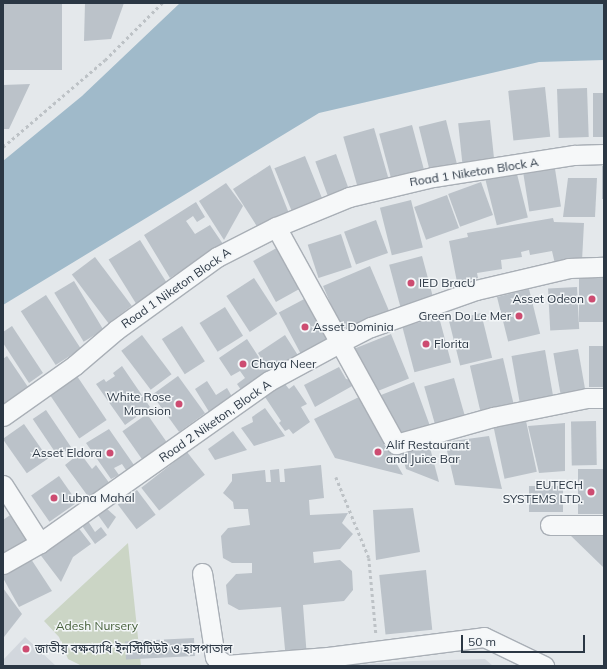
<!DOCTYPE html>
<html>
<head>
<meta charset="utf-8">
<style>
  body { margin:0 }
  #map { position:relative; width:607px; height:669px; overflow:hidden; background:#e4e8eb; font-family:Mulish,"Noto Sans Bengali",sans-serif }
  div>[style] { position:absolute }
  [style*='--x'] { left:calc(var(--x)*1px); top:calc(var(--y)*1px); width:calc(var(--w)*1px); rotate:calc(var(--a)*1deg) }
  .built>* { inset:0; background:#d2d7dd }
  .green>* { inset:0; background:#cbd5c5 }
  .water>* { inset:0; background:#a0baca }
  .building>* { inset:0; background:#bbc2c9; transform-origin:0 0 }
  .path>* { height:2.5px; margin-top:-1.25px; transform-origin:0; background:repeating-linear-gradient(90deg,#bdc2c6 0 3px,transparent 0 6px) }
  .roads { filter:drop-shadow(1px 0 #a9afb6) drop-shadow(-1px 0 #a9afb6) drop-shadow(0 1px #a9afb6) drop-shadow(0 -1px #a9afb6) }
  .street>* { height:19px; margin:-9.5px; padding:0 9.5px; transform-origin:9.5px; border-radius:9.5px; background:#f6f8f9 }
  .dots>* { width:11px; height:11px; translate:-50% -50%; box-sizing:border-box; border:2px solid #f3f6f8; border-radius:50% }
  span { translate:-50% -50%; white-space:nowrap; text-align:center; line-height:1.15; -webkit-text-stroke:3px #f3f6f8; paint-order:stroke }
  .street-label { font-size:12px; color:#2b3744 }
  .poi-label { font-size:12px; color:#2b3744 }
  .left { translate:0 -50%; text-align:left }
  .right { translate:-100% -50%; text-align:right }
  .park-label { font-size:12px; color:#455f39 }
  .frame { position:absolute; inset:0; border:4px solid #2b3744; pointer-events:none }
  .scale { position:absolute; left:461px; top:635px; width:124px; height:18px; box-sizing:border-box; border:2px solid #2b3744; border-top:0; padding-left:5px; font-size:12px; line-height:14px; white-space:nowrap; color:#2b3744; -webkit-text-stroke:3px #f3f6f8; paint-order:stroke }
</style>
</head>
<body>
<div id="map">
  <div class="built">
    <i style="clip-path:polygon(25px 637px,56px 666px,3px 666px,3px 660px)"></i>
    <i style="clip-path:polygon(485px 659px,493px 666px,334px 666px,412px 661px)"></i>
  </div>
  <div class="green">
    <i style="clip-path:polygon(128px 543px,141px 666px,82px 666px,68px 659px,59px 637px,44px 621px)"></i>
  </div>
  <div class="water">
    <i style="clip-path:polygon(180px 3px,604px 3px,604px 60px,539px 62px,319px 113px,3px 305px,3px 161px,82px 96px)"></i>
  </div>
  <div class="building">
    <i style="left:3px;top:3px;width:59px;height:67px"></i>
    <i style="clip-path:polygon(85px 3px,124px 3px,111px 39px,84px 41px)"></i>
    <i style="clip-path:polygon(30px 84px,9px 129px,3px 129px,3px 85px)"></i>
    <i style="left:545px;top:87px;width:50px;height:37px;rotate:84deg"></i>
    <i style="left:587px;top:88px;width:49px;height:30px;rotate:88deg"></i>
    <i style="left:593px;top:93px;width:11px;height:44px"></i>
    <i style="left:446px;top:120px;width:46px;height:28px;rotate:76deg"></i>
    <i style="left:490px;top:120px;width:39px;height:32px;rotate:84deg"></i>
    <i style="left:412px;top:125px;width:49px;height:34px;rotate:75deg"></i>
    <i style="left:374px;top:128px;width:54px;height:32px;rotate:74deg"></i>
    <i style="left:336px;top:154px;width:41px;height:22px;rotate:70deg"></i>
    <i style="left:305px;top:156px;width:48px;height:33px;rotate:68deg"></i>
    <i style="clip-path:polygon(270px 165px,290px 216px,260px 231px,233px 189px)"></i>
    <i style="left:602px;top:166px;width:2px;height:33px"></i>
    <i style="left:555px;top:169px;width:38px;height:32px;rotate:81deg"></i>
    <i style="left:516px;top:170px;width:49px;height:32px;rotate:76deg"></i>
    <i style="clip-path:polygon(568px 178px,597px 178px,595px 217px,563px 217px)"></i>
    <i style="left:481px;top:182px;width:35px;height:35px;rotate:70deg"></i>
    <i style="clip-path:polygon(226px 183px,243px 206px,224px 240px,199px 201px)"></i>
    <i style="left:447px;top:195px;width:35px;height:35px;rotate:70deg"></i>
    <i style="left:411px;top:200px;width:49px;height:32px;rotate:76deg"></i>
    <i style="clip-path:polygon(196px 202px,205px 217px,197px 222px,193px 216px,186px 221px,195px 234px,210px 225px,223px 244px,170px 278px,144px 235px)"></i>
    <i style="clip-path:polygon(553px 218px,554px 222px,584px 223px,582px 261px,555px 264px,552px 251px,530px 255px,529px 250px,521px 252px,522px 257px,501px 260px,502px 269px,477px 273px,478px 278px,457px 282px,449px 241px,468px 237px,467px 233px)"></i>
    <i style="left:376px;top:220px;width:35px;height:34px;rotate:70deg"></i>
    <i style="left:341px;top:234px;width:35px;height:35px;rotate:72deg"></i>
    <i style="left:140px;top:240px;width:52px;height:37px;rotate:58deg"></i>
    <i style="left:282px;top:245px;width:47px;height:33px;rotate:61deg"></i>
    <i style="left:422px;top:256px;width:47px;height:34px;rotate:75deg"></i>
    <i style="left:95px;top:257px;width:61px;height:29px;rotate:53deg"></i>
    <i style="left:370px;top:266px;width:54px;height:51px;rotate:67deg"></i>
    <i style="left:579px;top:276px;width:25px;height:46px"></i>
    <i style="left:254px;top:278px;width:43px;height:33px;rotate:57deg"></i>
    <i style="left:74px;top:281px;width:57px;height:23px;rotate:59deg"></i>
    <i style="left:577px;top:287px;width:42px;height:29px;rotate:87deg"></i>
    <i style="left:529px;top:289px;width:46px;height:33px;rotate:76deg"></i>
    <i style="left:46px;top:295px;width:64px;height:30px;rotate:57deg"></i>
    <i style="left:308px;top:297px;width:50px;height:33px;rotate:62deg"></i>
    <i style="left:225px;top:307px;width:34px;height:30px;rotate:58deg"></i>
    <i style="left:481px;top:313px;width:46px;height:33px;rotate:76deg"></i>
    <i style="left:439px;top:317px;width:47px;height:38px;rotate:75deg"></i>
    <i style="clip-path:polygon(12px 326px,43px 373px,29px 383px,3px 343px,3px 332px)"></i>
    <i style="left:182px;top:326px;width:42px;height:24px;rotate:57deg"></i>
    <i style="left:391px;top:334px;width:48px;height:39px;rotate:68deg"></i>
    <i style="left:142px;top:335px;width:49px;height:26px;rotate:53deg"></i>
    <i style="clip-path:polygon(285px 335px,299px 357px,283px 367px,281px 363px,269px 371px,258px 353px)"></i>
    <i style="clip-path:polygon(247px 339px,275px 382px,248px 400px,237px 384px,245px 378px,240px 371px,231px 376px,219px 358px)"></i>
    <i style="left:589px;top:346px;width:15px;height:41px"></i>
    <i style="left:578px;top:349px;width:45px;height:25px;rotate:80deg"></i>
    <i style="left:545px;top:350px;width:52px;height:34px;rotate:80deg"></i>
    <i style="clip-path:polygon(7px 356px,30px 390px,5px 406px,3px 403px,3px 359px)"></i>
    <i style="left:503px;top:358px;width:49px;height:34px;rotate:77deg"></i>
    <i style="clip-path:polygon(122px 366px,150px 407px,125px 425px,96px 384px,104px 379px,106px 382px,115px 376px,113px 373px)"></i>
    <i style="clip-path:polygon(339px 367px,346px 379px,352px 380px,354px 385px,315px 407px,304px 385px)"></i>
    <i style="left:77px;top:376px;width:53px;height:33px;rotate:56deg"></i>
    <i style="left:178px;top:376px;width:46px;height:32px;rotate:54deg"></i>
    <i style="left:454px;top:378px;width:47px;height:31px;rotate:74deg"></i>
    <i style="clip-path:polygon(207px 381px,216px 395px,227px 388px,234px 400px,211px 415px,195px 389px)"></i>
    <i style="clip-path:polygon(414px 382px,430px 426px,401px 436px,396px 424px,392px 425px,381px 395px)"></i>
    <i style="clip-path:polygon(285px 384px,289px 389px,294px 385px,307px 404px,301px 407px,310px 422px,293px 434px,289px 429px,285px 431px,279px 423px,281px 421px,265px 397px)"></i>
    <i style="clip-path:polygon(359px 397px,403px 475px,335px 458px,314px 419px)"></i>
    <i style="clip-path:polygon(265px 408px,285px 436px,254px 446px,241px 428px,253px 422px,252px 417px)"></i>
    <i style="left:46px;top:410px;width:45px;height:16px;rotate:56deg"></i>
    <i style="left:147px;top:414px;width:37px;height:30px;rotate:55deg"></i>
    <i style="left:526px;top:421px;width:52px;height:33px;rotate:78deg"></i>
    <i style="left:596px;top:421px;width:44px;height:25px;rotate:89deg"></i>
    <i style="clip-path:polygon(565px 423px,565px 471px,539px 473px,528px 426px)"></i>
    <i style="left:24px;top:424px;width:42px;height:26px;rotate:55deg"></i>
    <i style="clip-path:polygon(109px 429px,134px 465px,126px 470px,122px 464px,114px 468px,119px 475px,111px 479px,86px 443px)"></i>
    <i style="clip-path:polygon(233px 431px,247px 450px,215px 460px,208px 449px)"></i>
    <i style="clip-path:polygon(489px 436px,502px 489px,455px 485px,445px 442px)"></i>
    <i style="clip-path:polygon(429px 444px,439px 482px,406px 469px,401px 451px)"></i>
    <i style="left:187px;top:452px;width:29px;height:58px;rotate:52deg"></i>
    <i style="clip-path:polygon(80px 453px,92px 469px,96px 465px,110px 484px,90px 499px,65px 465px)"></i>
    <i style="clip-path:polygon(321px 465px,324px 498px,309px 500px,310px 515px,348px 513px,342px 523px,353px 534px,340px 549px,313px 552px,314px 563px,340px 560px,352px 571px,353px 590px,344px 601px,303px 605px,307px 658px,286px 660px,281px 607px,239px 610px,228px 604px,226px 585px,236px 574px,252px 573px,252px 563px,232px 563px,223px 558px,221px 536px,228px 528px,250px 525px,248px 509px,234px 509px,233px 502px,223px 493px,232px 481px,232px 474px,265px 470px,266px 482px,271px 482px,270px 470px,279px 469px,280px 482px,285px 482px,284px 469px)"></i>
    <i style="left:578px;top:469px;width:26px;height:45px"></i>
    <i style="left:59px;top:476px;width:32px;height:34px;rotate:55deg"></i>
    <i style="left:529px;top:486px;width:34px;height:26px"></i>
    <i style="left:137px;top:490px;width:31px;height:24px;rotate:53deg"></i>
    <i style="clip-path:polygon(105px 507px,116px 517px,108px 529px,93px 508px)"></i>
    <i style="clip-path:polygon(413px 508px,420px 552px,376px 560px,373px 510px)"></i>
    <i style="clip-path:polygon(16px 511px,33px 539px,3px 555px,3px 520px)"></i>
    <i style="clip-path:polygon(86px 518px,95px 532px,101px 527px,107px 535px,95px 544px,80px 523px)"></i>
    <i style="clip-path:polygon(77px 526px,91px 544px,73px 557px,61px 582px,39px 553px)"></i>
    <i style="clip-path:polygon(604px 531px,604px 568px,568px 533px)"></i>
    <i style="clip-path:polygon(29px 556px,52px 591px,19px 607px,3px 578px,3px 572px)"></i>
    <i style="left:426px;top:570px;width:60px;height:47px;rotate:84deg"></i>
    <i style="clip-path:polygon(3px 588px,22px 614px,4px 637px,3px 635px)"></i>
    <i style="left:194px;top:638px;width:18px;height:69px;rotate:87deg"></i>
  </div>
  <div class="path">
    <i style="--x:3;--y:147;--w:134;--a:-40.5"></i>
    <i style="--x:105;--y:60;--w:81;--a:-45"></i>
    <i style="--x:336;--y:477;--w:87;--a:67.8"></i>
    <i style="--x:369;--y:558;--w:76;--a:84.7"></i>
  </div>
  <div class="roads">
    <div class="street">
      <i style="--x:276;--y:227;--w:248;--a:61.1"></i>
      <i style="--x:396;--y:444;--w:101;--a:-15.6"></i>
      <i style="--x:493;--y:417;--w:96;--a:-11.4"></i>
      <i style="--x:587;--y:398;--w:17;--a:0"></i>
      <i style="--x:3;--y:416;--w:88;--a:-35.3"></i>
      <i style="--x:75;--y:365;--w:54;--a:-40.5"></i>
      <i style="--x:116;--y:330;--w:125;--a:-35.9"></i>
      <i style="--x:217;--y:257;--w:66;--a:-27"></i>
      <i style="--x:276;--y:227;--w:79;--a:-22.3"></i>
      <i style="--x:349;--y:197;--w:86;--a:-13.4"></i>
      <i style="--x:433;--y:177;--w:143;--a:-8.9"></i>
      <i style="--x:574;--y:155;--w:30;--a:-2"></i>
      <i style="--x:3;--y:485;--w:69;--a:57.5"></i>
      <i style="--x:550;--y:525;--w:54;--a:0"></i>
      <i style="--x:3;--y:564;--w:43;--a:-29.6"></i>
      <i style="--x:40;--y:543;--w:281;--a:-35.3"></i>
      <i style="--x:269;--y:381;--w:80;--a:-28.5"></i>
      <i style="--x:339;--y:343;--w:36;--a:-27"></i>
      <i style="--x:371;--y:327;--w:111;--a:-19.4"></i>
      <i style="--x:476;--y:290;--w:96;--a:-13.3"></i>
      <i style="--x:569;--y:268;--w:35;--a:-2"></i>
      <i style="--x:202;--y:573;--w:85;--a:81.2"></i>
      <i style="--x:215;--y:657;--w:14;--a:36"></i>
      <i style="--x:226;--y:665;--w:102;--a:-4.5"></i>
      <i style="--x:328;--y:657;--w:157;--a:-7.3"></i>
      <i style="--x:484;--y:637;--w:67;--a:25.8"></i>
    </div>
  </div>
  <div class="dots">
    <i style="left:411px;top:283px;background:#cd4c71"></i>
    <i style="left:592px;top:299px;background:#cd4c71"></i>
    <i style="left:519px;top:316px;background:#cd4c71"></i>
    <i style="left:305px;top:327px;background:#cd4c71"></i>
    <i style="left:426px;top:344px;background:#cd4c71"></i>
    <i style="left:243px;top:364px;background:#cd4c71"></i>
    <i style="left:179px;top:404px;background:#cd4c71"></i>
    <i style="left:378px;top:452px;background:#cd4c71"></i>
    <i style="left:110px;top:453px;background:#cd4c71"></i>
    <i style="left:591px;top:492px;background:#cd4c71"></i>
    <i style="left:54px;top:498px;background:#cd4c71"></i>
    <i style="left:26px;top:649px;background:#cd4c71"></i>
  </div>
  <div class="street-label">
    <span style="left:474px;top:172px;rotate:-9deg">Road 1 Niketon Block A</span>
    <span style="left:176px;top:288px;rotate:-35deg">Road 1 Niketon Block A</span>
    <span style="left:215px;top:421px;rotate:-35deg">Road 2 Niketon, Block A</span>
  </div>
  <div class="poi-label">
    <span class="left" style="left:419px;top:283px">IED BracU</span>
    <span class="right" style="left:584px;top:299px">Asset Odeon</span>
    <span class="right" style="left:511px;top:316px">Green Do Le Mer</span>
    <span class="left" style="left:313px;top:327px">Asset Dominia</span>
    <span class="left" style="left:434px;top:344px">Florita</span>
    <span class="left" style="left:251px;top:364px">Chaya Neer</span>
    <span class="right" style="left:171px;top:404px">White Rose<br>Mansion</span>
    <span class="left" style="left:386px;top:452px">Alif Restaurant<br>and Juice Bar</span>
    <span class="right" style="left:102px;top:453px">Asset Eldora</span>
    <span class="right" style="left:583px;top:492px">EUTECH<br>SYSTEMS LTD.</span>
    <span class="left" style="left:62px;top:498px">Lubna Mahal</span>
    <span class="left" style="left:35px;top:649px">জাতীয় বক্ষব্যাধি ইনস্টিটিউট ও হাসপাতাল</span>
  </div>
  <div class="park-label">
    <span style="left:97px;top:626px">Adesh Nursery</span>
  </div>
  <div class="frame"></div>
  <div class="scale">50 m</div>
</div>
</body>
</html>
